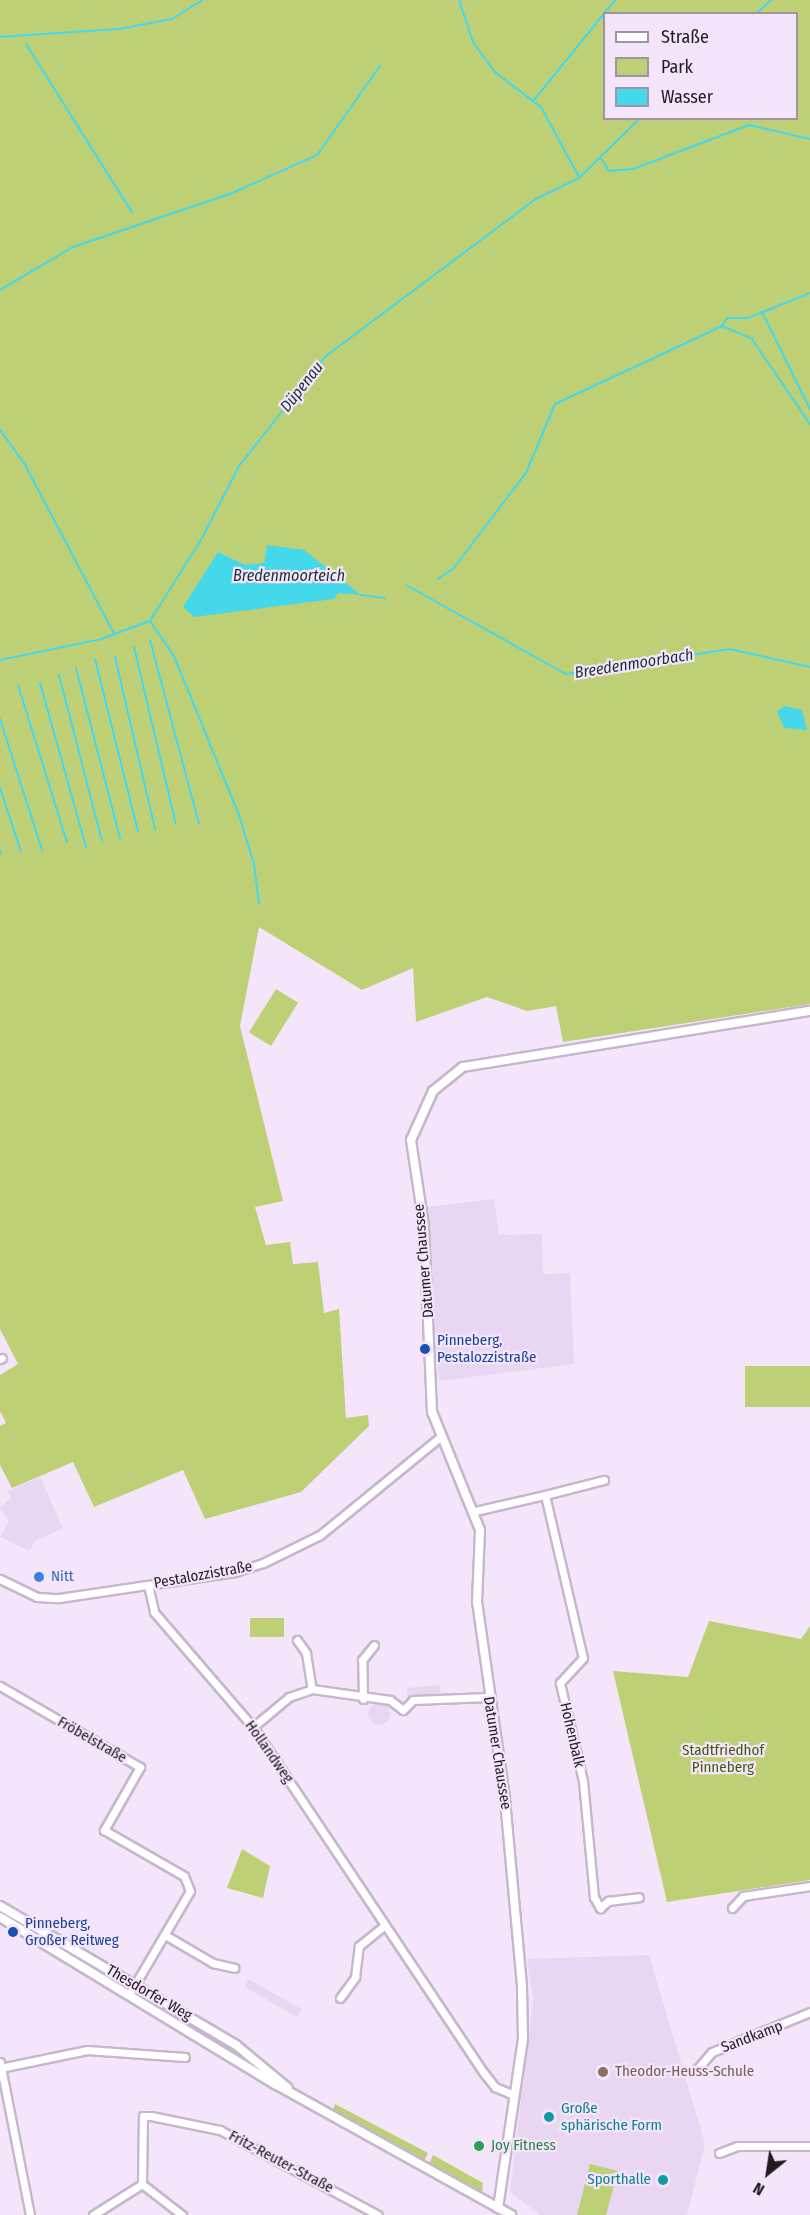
<!DOCTYPE html>
<html>
<head>
<meta charset="utf-8">
<style>
  body { margin:0 }
  #map { position:relative; width:810px; height:2215px; overflow:hidden; background:#f4e5fb; font-family:"Fira Sans Condensed",sans-serif }
  div>[style] { position:absolute }
  [style*='--x'] { left:calc(var(--x)*1px); top:calc(var(--y)*1px); width:calc(var(--w)*1px); rotate:calc(var(--a)*1deg) }
  .built>* { inset:0; background:#e9d6f2; transform-origin:0 0 }
  .round { border-radius:50% }
  .green>* { inset:0; background:#bdd076; transform-origin:0 0 }
  .water>* { inset:0; background:#45d7ea }
  .stream>* { height:2px; margin:-1px; padding:0 1px; transform-origin:1px; border-radius:1px; background:#45d7ea }
  .roads { filter:drop-shadow(2px 0 #c6b7cc) drop-shadow(-2px 0 #c6b7cc) drop-shadow(0 2px #c6b7cc) drop-shadow(0 -2px #c6b7cc) }
  .minor>* { height:7px; margin:-3.5px; padding:0 3.5px; transform-origin:3.5px; border-radius:3.5px; background:#fff }
  .tertiary>* { height:8px; margin:-4px; padding:0 4px; transform-origin:4px; border-radius:4px; background:#fff }
  .dots>* { width:16px; height:16px; translate:-50% -50%; box-sizing:border-box; border:3px solid #f4e5fb; border-radius:50% }
  span { translate:-50% -50%; white-space:nowrap; text-align:center; line-height:1.15; -webkit-text-stroke:4.5px #f4e5fb; paint-order:stroke }
  .street-label { font-size:15px; color:#201a22 }
  .transit-label { font-size:15px; color:#164399 }
  .left { translate:0 -50%; text-align:left }
  .shop-label { font-size:15px; color:#366cbe }
  .park-label { font-size:15px; color:#4b5712 }
  .education-label { font-size:15px; color:#785e54 }
  .culture-label { font-size:15px; color:#0d838f }
  .right { translate:-100% -50%; text-align:right }
  .leisure-label { font-size:15px; color:#27864d }
  .water-label { font-size:16px; color:#1a3236; font-style:italic }
  .legend { position:absolute; left:603px; top:12px; width:195px; height:108px; box-sizing:border-box; background:#f4e5fb; border:2px solid #9f94a4; margin:0; padding:8px 10px; list-style:none; font-size:18px; color:#201a22 }
  .legend li { display:flex; align-items:center; gap:12px; height:30px }
  .legend b { width:30px; border:2px solid #9f94a4 }
  .north { position:absolute; left:738px; top:2143px; width:60px; height:60px; -webkit-text-stroke:4px #f4e5fb; paint-order:stroke; rotate:210deg; font-size:16px; font-weight:700; line-height:24px; text-align:center; color:#201a22 }
  .north::after { content:''; display:block; margin:auto; width:21px; height:27px; background:#201a22; clip-path:polygon(50% 0,100% 100%,50% 72%,0 100%) }
</style>
</head>
<body>
<div id="map">
  <div class="built">
    <i style="clip-path:polygon(494px 1199px,499px 1235px,542px 1234px,543px 1274px,570px 1273px,574px 1364px,439px 1381px,427px 1207px)"></i>
    <i style="clip-path:polygon(40px 1477px,63px 1528px,36px 1540px,29px 1551px,0 1537px,9px 1522px,0 1508px,11px 1498px,8px 1491px)"></i>
    <i style="left:440px;top:1685px;width:12px;height:33px;rotate:85deg"></i>
    <i class="round" style="left:368px;top:1703px;width:22px;height:22px"></i>
    <i style="clip-path:polygon(649px 1955px,705px 2144px,687px 2215px,540px 2215px,510px 2192px,533px 1999px,527px 1959px)"></i>
    <i style="left:249px;top:1979px;width:61px;height:9px;rotate:30deg"></i>
  </div>
  <div class="green">
    <i style="clip-path:polygon(evenodd,0 0,810px 0,810px 1004px,563px 1042px,556px 1006px,527px 1011px,487px 997px,416px 1022px,413px 968px,362px 990px,259px 927px,240px 1026px,283px 1201px,255px 1207px,266px 1245px,290px 1242px,293px 1264px,318px 1262px,324px 1313px,339px 1309px,346px 1418px,368px 1415px,369px 1426px,301px 1492px,205px 1519px,183px 1470px,94px 1507px,73px 1462px,12px 1488px,0 1465px,0 1426px,6px 1423px,0 1411px,0 1375px,18px 1364px,0 1329px,0 0,604px 14px,796px 14px,796px 118px,604px 118px,604px 14px)"></i>
    <i style="left:276px;top:989px;width:26px;height:51px;rotate:32deg"></i>
    <i style="left:810px;top:1366px;width:41px;height:65px;rotate:90deg"></i>
    <i style="left:284px;top:1618px;width:19px;height:34px;rotate:90deg"></i>
    <i style="clip-path:polygon(709px 1621px,801px 1639px,810px 1626px,810px 1880px,667px 1902px,613px 1671px,688px 1677px)"></i>
    <i style="clip-path:polygon(242px 1849px,270px 1866px,263px 1898px,227px 1888px)"></i>
    <i style="clip-path:polygon(335px 2104px,428px 2153px,423px 2163px,333px 2110px)"></i>
    <i style="clip-path:polygon(433px 2155px,483px 2183px,482px 2194px,428px 2166px)"></i>
    <i style="clip-path:polygon(590px 2164px,618px 2171px,606px 2215px,577px 2215px)"></i>
  </div>
  <div class="water">
    <i style="clip-path:polygon(267px 545px,304px 550px,361px 595px,338px 593px,334px 599px,194px 617px,183px 607px,218px 552px,245px 565px,264px 563px)"></i>
    <i style="clip-path:polygon(785px 706px,802px 710px,807px 730px,784px 728px,777px 711px)"></i>
  </div>
  <div class="stream">
    <i style="--x:459;--y:0;--w:44;--a:71.6"></i>
    <i style="--x:473;--y:42;--w:37;--a:54"></i>
    <i style="--x:495;--y:72;--w:58;--a:37.3"></i>
    <i style="--x:541;--y:107;--w:80;--a:61.5"></i>
    <i style="--x:756;--y:14;--w:21;--a:-43"></i>
    <i style="--x:0;--y:37;--w:118;--a:-3.9"></i>
    <i style="--x:118;--y:29;--w:55;--a:-10.5"></i>
    <i style="--x:172;--y:19;--w:36;--a:-32"></i>
    <i style="--x:26;--y:44;--w:199;--a:57.8"></i>
    <i style="--x:534;--y:100;--w:129;--a:-51"></i>
    <i style="--x:601;--y:159;--w:14;--a:56"></i>
    <i style="--x:609;--y:171;--w:24;--a:-5"></i>
    <i style="--x:633;--y:169;--w:124;--a:-20.8"></i>
    <i style="--x:749;--y:125;--w:63;--a:12.9"></i>
    <i style="--x:0;--y:290;--w:85;--a:-30.5"></i>
    <i style="--x:73;--y:247;--w:166;--a:-18.7"></i>
    <i style="--x:230;--y:194;--w:95;--a:-24.1"></i>
    <i style="--x:317;--y:155;--w:109;--a:-54.7"></i>
    <i style="--x:762;--y:312;--w:108;--a:63.7"></i>
    <i style="--x:722;--y:326;--w:33;--a:23"></i>
    <i style="--x:752;--y:339;--w:103;--a:55.7"></i>
    <i style="--x:0;--y:430;--w:41;--a:54"></i>
    <i style="--x:24;--y:463;--w:193;--a:62.2"></i>
    <i style="--x:438;--y:579;--w:18;--a:-34"></i>
    <i style="--x:453;--y:569;--w:121;--a:-52.8"></i>
    <i style="--x:526;--y:473;--w:75;--a:-67.2"></i>
    <i style="--x:555;--y:404;--w:184;--a:-25"></i>
    <i style="--x:722;--y:326;--w:9;--a:-58"></i>
    <i style="--x:727;--y:318;--w:21;--a:0"></i>
    <i style="--x:748;--y:318;--w:67;--a:-22"></i>
    <i style="--x:406;--y:585;--w:183;--a:29.1"></i>
    <i style="--x:566;--y:674;--w:166;--a:-8.7"></i>
    <i style="--x:730;--y:649;--w:82;--a:12.7"></i>
    <i style="--x:361;--y:595;--w:24;--a:7"></i>
    <i style="--x:150;--y:621;--w:42;--a:55.6"></i>
    <i style="--x:174;--y:656;--w:172;--a:67.8"></i>
    <i style="--x:239;--y:815;--w:51;--a:73"></i>
    <i style="--x:254;--y:864;--w:40;--a:82.9"></i>
    <i style="--x:150;--y:640;--w:190;--a:75.1"></i>
    <i style="--x:134;--y:647;--w:182;--a:76.7"></i>
    <i style="--x:115;--y:657;--w:177;--a:76.9"></i>
    <i style="--x:95;--y:659;--w:178;--a:76"></i>
    <i style="--x:0;--y:660;--w:103;--a:-11.7"></i>
    <i style="--x:101;--y:639;--w:52;--a:-20.2"></i>
    <i style="--x:150;--y:621;--w:98;--a:-57.9"></i>
    <i style="--x:202;--y:538;--w:81;--a:-62.8"></i>
    <i style="--x:239;--y:466;--w:140;--a:-51.7"></i>
    <i style="--x:326;--y:356;--w:262;--a:-36.8"></i>
    <i style="--x:536;--y:199;--w:48;--a:-26"></i>
    <i style="--x:579;--y:178;--w:86;--a:-44.5"></i>
    <i style="--x:76;--y:668;--w:176;--a:75.5"></i>
    <i style="--x:59;--y:675;--w:171;--a:75.5"></i>
    <i style="--x:40;--y:683;--w:170;--a:74.3"></i>
    <i style="--x:18;--y:685;--w:164;--a:72.7"></i>
    <i style="--x:0;--y:719;--w:138;--a:72.2"></i>
    <i style="--x:0;--y:788;--w:67;--a:71.8"></i>
    <i style="--x:0;--y:851;--w:3;--a:72"></i>
  </div>
  <div class="roads">
    <div class="minor">
      <i style="--x:0;--y:1359;--w:2;--a:-27"></i>
      <i style="--x:545;--y:1495;--w:61;--a:-14.3"></i>
      <i style="--x:475;--y:1511;--w:72;--a:-12.9"></i>
      <i style="--x:545;--y:1495;--w:167;--a:76.9"></i>
      <i style="--x:583;--y:1658;--w:34;--a:133"></i>
      <i style="--x:560;--y:1683;--w:101;--a:76.8"></i>
      <i style="--x:583;--y:1781;--w:117;--a:84.6"></i>
      <i style="--x:594;--y:1897;--w:13;--a:61"></i>
      <i style="--x:600;--y:1908;--w:11;--a:-41"></i>
      <i style="--x:608;--y:1901;--w:31;--a:-7"></i>
      <i style="--x:0;--y:1579;--w:41;--a:25.9"></i>
      <i style="--x:37;--y:1597;--w:22;--a:3"></i>
      <i style="--x:59;--y:1598;--w:178;--a:-8.4"></i>
      <i style="--x:235;--y:1572;--w:29;--a:-18"></i>
      <i style="--x:263;--y:1563;--w:64;--a:-26.2"></i>
      <i style="--x:320;--y:1535;--w:155;--a:-39.2"></i>
      <i style="--x:148;--y:1585;--w:28;--a:77"></i>
      <i style="--x:154;--y:1612;--w:152;--a:49.3"></i>
      <i style="--x:253;--y:1727;--w:416;--a:56.3"></i>
      <i style="--x:484;--y:2073;--w:18;--a:52"></i>
      <i style="--x:495;--y:2087;--w:21;--a:23"></i>
      <i style="--x:297;--y:1640;--w:16;--a:55"></i>
      <i style="--x:306;--y:1653;--w:36;--a:81"></i>
      <i style="--x:0;--y:1686;--w:162;--a:30.1"></i>
      <i style="--x:140;--y:1767;--w:73;--a:119.7"></i>
      <i style="--x:104;--y:1830;--w:92;--a:29.9"></i>
      <i style="--x:184;--y:1876;--w:16;--a:68"></i>
      <i style="--x:190;--y:1891;--w:118;--a:120.5"></i>
      <i style="--x:363;--y:1699;--w:39;--a:-91"></i>
      <i style="--x:362;--y:1660;--w:19;--a:-51"></i>
      <i style="--x:253;--y:1727;--w:47;--a:-39.8"></i>
      <i style="--x:289;--y:1697;--w:24;--a:-19"></i>
      <i style="--x:312;--y:1689;--w:79;--a:8"></i>
      <i style="--x:390;--y:1700;--w:16;--a:38"></i>
      <i style="--x:403;--y:1710;--w:14;--a:-45"></i>
      <i style="--x:413;--y:1700;--w:75;--a:-2.3"></i>
      <i style="--x:732;--y:1908;--w:16;--a:-47"></i>
      <i style="--x:743;--y:1896;--w:68;--a:-8.5"></i>
      <i style="--x:165;--y:1935;--w:56;--a:30.3"></i>
      <i style="--x:213;--y:1963;--w:22;--a:13"></i>
      <i style="--x:340;--y:1998;--w:26;--a:-54"></i>
      <i style="--x:355;--y:1977;--w:31;--a:-83"></i>
      <i style="--x:359;--y:1946;--w:32;--a:-39"></i>
      <i style="--x:0;--y:2062;--w:156;--a:78.9"></i>
      <i style="--x:0;--y:2068;--w:89;--a:-11.7"></i>
      <i style="--x:87;--y:2050;--w:98;--a:4.1"></i>
      <i style="--x:698;--y:2068;--w:21;--a:-49"></i>
      <i style="--x:712;--y:2052;--w:106;--a:-22.2"></i>
      <i style="--x:719;--y:2153;--w:19;--a:-21"></i>
      <i style="--x:737;--y:2146;--w:73;--a:0"></i>
      <i style="--x:142;--y:2184;--w:68;--a:-89.2"></i>
      <i style="--x:143;--y:2116;--w:8;--a:0"></i>
      <i style="--x:151;--y:2116;--w:70;--a:11.5"></i>
      <i style="--x:220;--y:2130;--w:179;--a:28.3"></i>
      <i style="--x:142;--y:2184;--w:51;--a:37.8"></i>
      <i style="--x:93;--y:2215;--w:58;--a:-32.3"></i>
    </div>
    <div class="tertiary">
      <i style="--x:0;--y:1906;--w:274;--a:30.5"></i>
      <i style="--x:236;--y:2045;--w:67;--a:39.6"></i>
      <i style="--x:0;--y:1917;--w:322;--a:31.3"></i>
      <i style="--x:275;--y:2084;--w:270;--a:29"></i>
      <i style="--x:498;--y:2208;--w:171;--a:-81.6"></i>
      <i style="--x:523;--y:2039;--w:53;--a:-91.1"></i>
      <i style="--x:522;--y:1986;--w:189;--a:-95.2"></i>
      <i style="--x:505;--y:1798;--w:198;--a:-98.1"></i>
      <i style="--x:477;--y:1602;--w:72;--a:-87.6"></i>
      <i style="--x:480;--y:1530;--w:127;--a:-112.1"></i>
      <i style="--x:432;--y:1412;--w:186;--a:-92.5"></i>
      <i style="--x:424;--y:1226;--w:87;--a:-98.6"></i>
      <i style="--x:411;--y:1140;--w:54;--a:-65.8"></i>
      <i style="--x:433;--y:1091;--w:38;--a:-39"></i>
      <i style="--x:463;--y:1067;--w:351;--a:-9.2"></i>
    </div>
  </div>
  <div class="dots">
    <i style="left:425px;top:1349px;background:#1a4fb4"></i>
    <i style="left:39px;top:1577px;background:#3f7fe0"></i>
    <i style="left:13px;top:1932px;background:#1a4fb4"></i>
    <i style="left:603px;top:2072px;background:#8d6e63"></i>
    <i style="left:549px;top:2117px;background:#0f9aa8"></i>
    <i style="left:479px;top:2146px;background:#2e9e5b"></i>
    <i style="left:663px;top:2180px;background:#0f9aa8"></i>
  </div>
  <div class="street-label">
    <span style="left:424px;top:1261px;rotate:-95deg">Datumer Chaussee</span>
    <span style="left:203px;top:1575px;rotate:-10deg">Pestalozzistraße</span>
    <span style="left:572px;top:1735px;rotate:77deg">Hohenbalk</span>
    <span style="left:92px;top:1740px;rotate:30deg">Fröbelstraße</span>
    <span style="left:269px;top:1752px;rotate:55deg">Hollandweg</span>
    <span style="left:497px;top:1753px;rotate:81deg">Datumer Chaussee</span>
    <span style="left:149px;top:1993px;rotate:30deg">Thesdorfer Weg</span>
    <span style="left:752px;top:2037px;rotate:-21deg">Sandkamp</span>
    <span style="left:281px;top:2162px;rotate:28deg">Fritz-Reuter-Straße</span>
  </div>
  <div class="transit-label">
    <span class="left" style="left:437px;top:1349px">Pinneberg,<br>Pestalozzistraße</span>
    <span class="left" style="left:25px;top:1932px">Pinneberg,<br>Großer Reitweg</span>
  </div>
  <div class="shop-label">
    <span class="left" style="left:51px;top:1577px">Nitt</span>
  </div>
  <div class="park-label">
    <span style="left:723px;top:1759px">Stadtfriedhof<br>Pinneberg</span>
  </div>
  <div class="education-label">
    <span class="left" style="left:615px;top:2072px">Theodor-Heuss-Schule</span>
  </div>
  <div class="culture-label">
    <span class="left" style="left:561px;top:2117px">Große<br>sphärische Form</span>
    <span class="right" style="left:651px;top:2180px">Sporthalle</span>
  </div>
  <div class="leisure-label">
    <span class="left" style="left:491px;top:2146px">Joy Fitness</span>
  </div>
  <div class="water-label">
    <span style="left:302px;top:387px;rotate:-52deg">Düpenau</span>
    <span style="left:289px;top:576px">Bredenmoorteich</span>
    <span style="left:634px;top:664px;rotate:-9deg">Breedenmoorbach</span>
  </div>
  <ul class="legend">
  <li><b style="height:8px;background:#fff"></b>Straße</li>
  <li><b style="height:16px;background:#bdd076"></b>Park</li>
  <li><b style="height:16px;background:#45d7ea"></b>Wasser</li>
  </ul>
  <div class="north">N</div>
</div>
</body>
</html>
